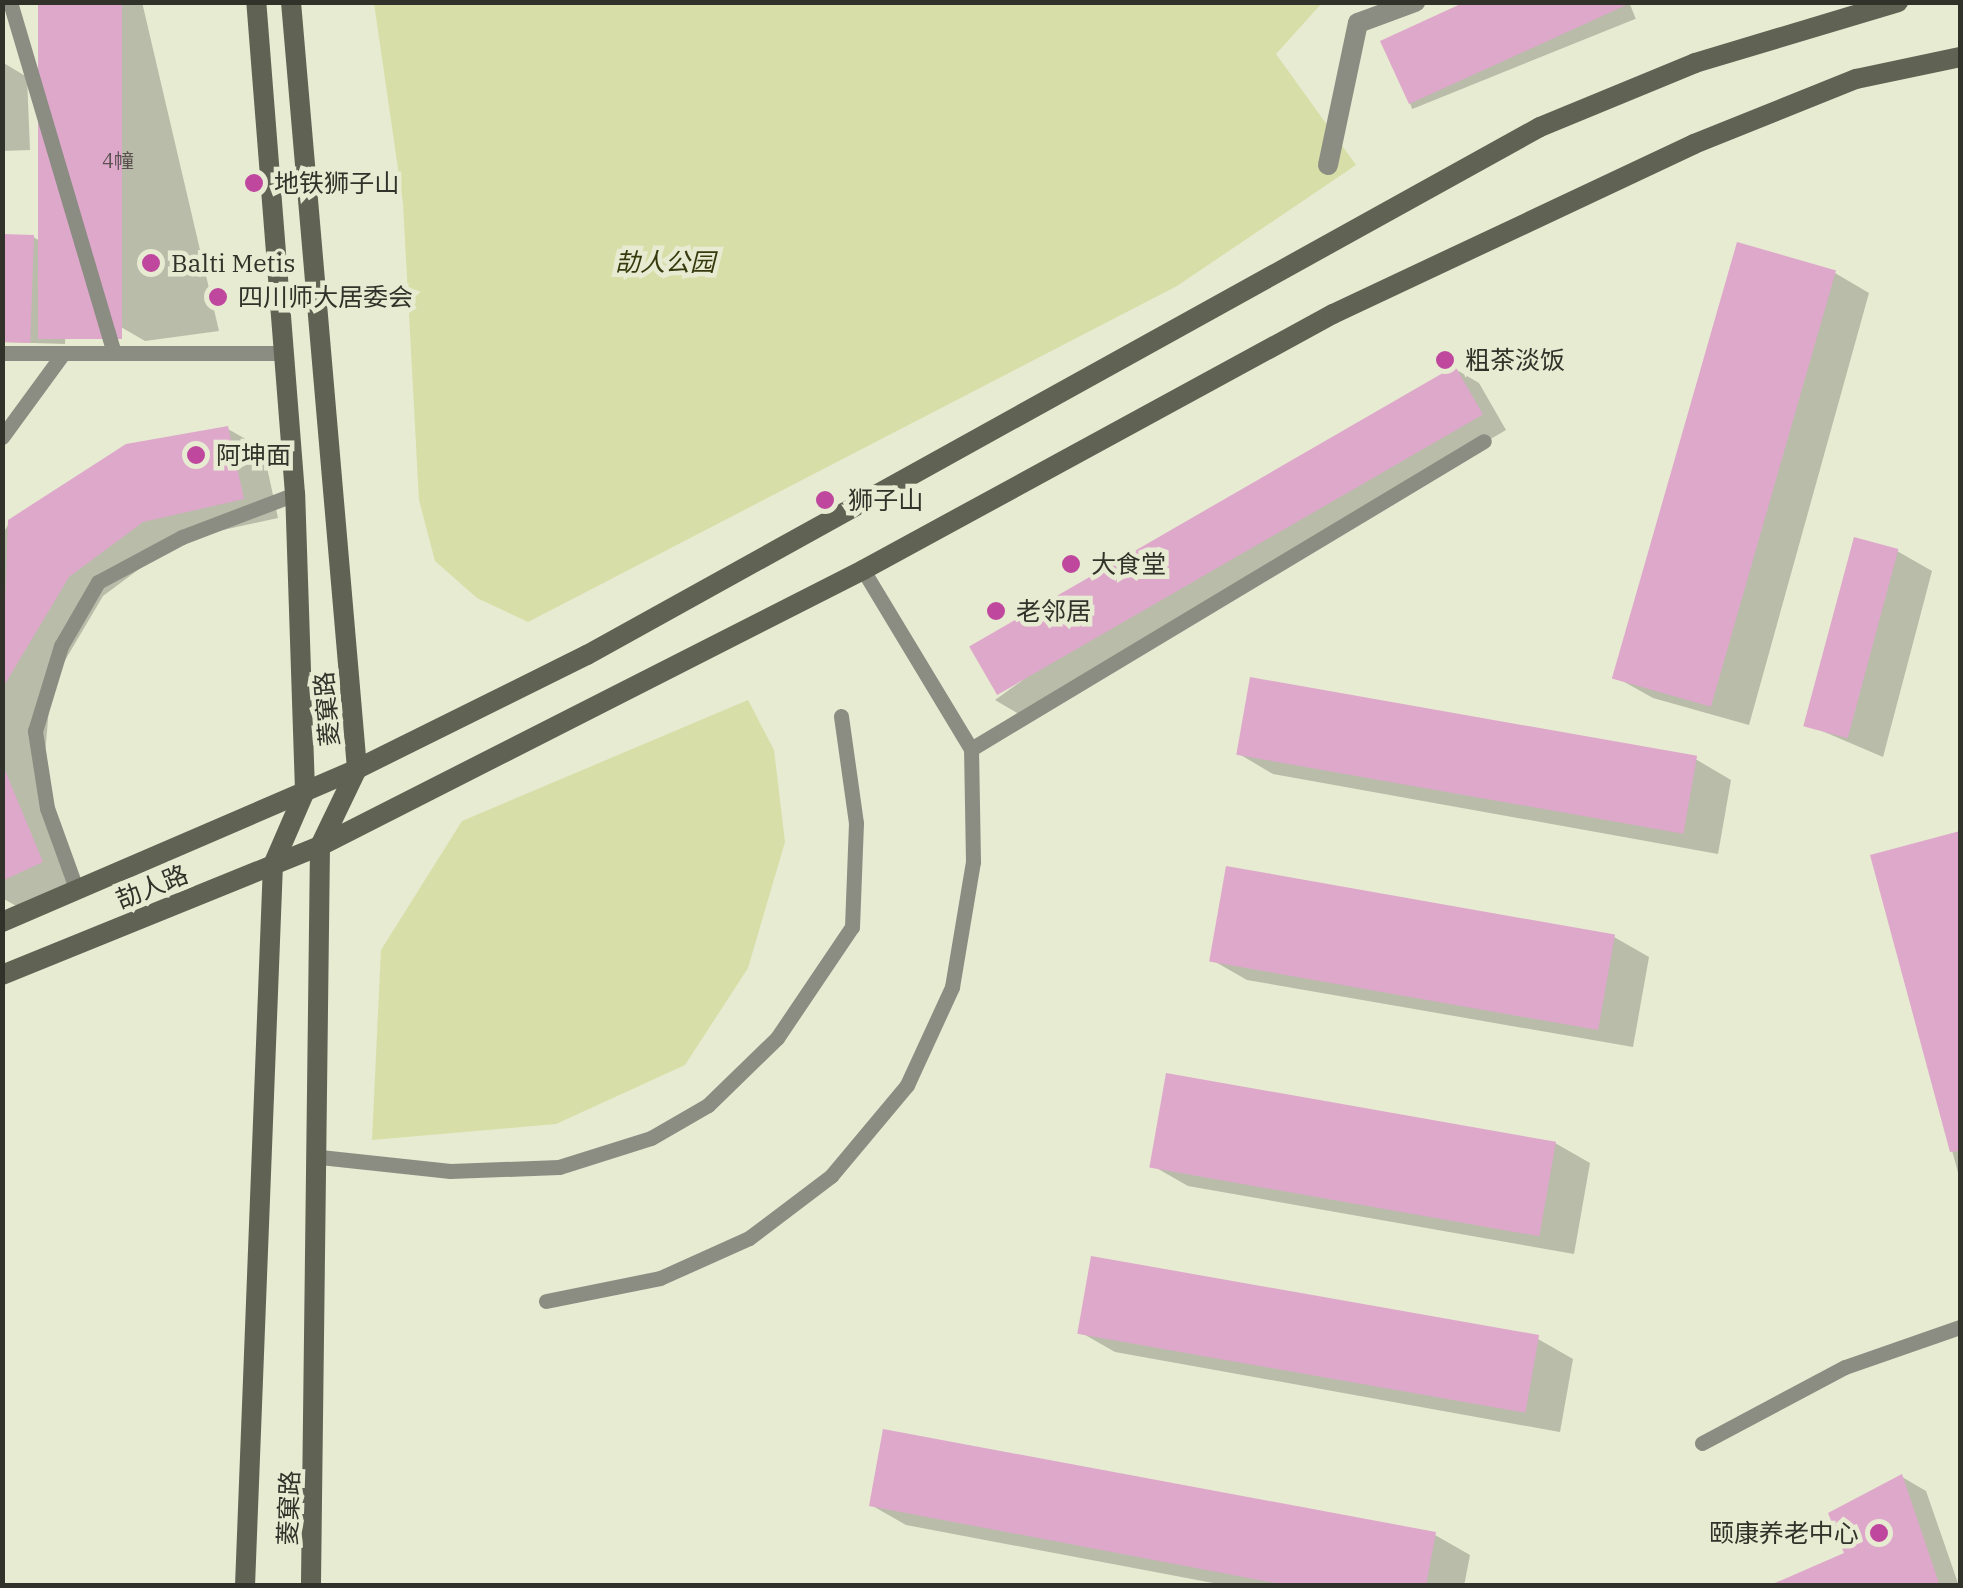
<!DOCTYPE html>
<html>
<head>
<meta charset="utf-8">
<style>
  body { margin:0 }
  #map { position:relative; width:1963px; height:1588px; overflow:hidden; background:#e7ebd2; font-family:"IBM Plex Serif","Noto Sans SC",serif }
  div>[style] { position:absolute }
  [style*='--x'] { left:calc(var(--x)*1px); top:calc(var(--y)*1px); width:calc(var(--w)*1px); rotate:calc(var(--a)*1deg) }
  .green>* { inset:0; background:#d8dea7 }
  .shadow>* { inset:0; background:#0003; transform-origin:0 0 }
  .building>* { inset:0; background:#dea8cb; transform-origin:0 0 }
  .lane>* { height:15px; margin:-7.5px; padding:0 7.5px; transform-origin:7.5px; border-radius:7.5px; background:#8b8d82 }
  .street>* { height:20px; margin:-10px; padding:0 10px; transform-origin:10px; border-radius:10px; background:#8b8d82 }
  .secondary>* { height:20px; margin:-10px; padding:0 10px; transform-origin:10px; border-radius:10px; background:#606253 }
  .dots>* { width:28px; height:28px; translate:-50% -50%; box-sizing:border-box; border:5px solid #e7ebd2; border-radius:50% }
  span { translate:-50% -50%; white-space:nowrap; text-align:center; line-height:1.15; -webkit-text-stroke:9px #e7ebd2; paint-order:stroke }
  .number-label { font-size:20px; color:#5c5052 }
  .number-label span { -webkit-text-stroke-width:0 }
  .poi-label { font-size:25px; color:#313229 }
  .left { translate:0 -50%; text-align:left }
  .right { translate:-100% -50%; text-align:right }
  .park-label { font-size:25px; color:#373a0d; font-style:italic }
  .street-label { font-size:25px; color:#313229 }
  .frame { position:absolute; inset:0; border:5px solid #313229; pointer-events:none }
</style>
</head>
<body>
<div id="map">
  <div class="green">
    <i style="clip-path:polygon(374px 3px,1322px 3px,1276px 54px,1356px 165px,1177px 286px,528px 622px,477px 598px,435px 561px,419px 500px,403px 203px)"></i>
    <i style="clip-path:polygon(748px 700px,774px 750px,785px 842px,748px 968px,685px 1065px,556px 1124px,372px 1140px,381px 950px,462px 821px)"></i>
  </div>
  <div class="shadow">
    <i style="clip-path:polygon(41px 2px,142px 2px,219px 331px,145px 341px,121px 327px)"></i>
    <i style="left:1629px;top:2px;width:18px;height:241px;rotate:68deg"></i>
    <i style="clip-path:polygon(2px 62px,27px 77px,30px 150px,2px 151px)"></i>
    <i style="clip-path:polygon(2px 237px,33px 237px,68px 257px,65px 344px,2px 342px)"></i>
    <i style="clip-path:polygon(1835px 273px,1869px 293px,1749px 725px,1653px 698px,1619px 679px)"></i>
    <i style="clip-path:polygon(1455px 369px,1479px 383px,1506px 430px,1019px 714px,995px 700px)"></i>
    <i style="clip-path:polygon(228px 429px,263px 449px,278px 518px,178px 540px,103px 596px,51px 684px,42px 791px,76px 881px,20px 908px,2px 898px,2px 535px,10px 522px)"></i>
    <i style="clip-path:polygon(1897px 551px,1932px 571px,1883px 757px,1808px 725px)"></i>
    <i style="clip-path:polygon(1239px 754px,1697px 760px,1731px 780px,1718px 854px,1273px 774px)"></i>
    <i style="clip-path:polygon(1960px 834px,1960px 1180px,1873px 857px)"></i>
    <i style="clip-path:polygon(1614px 937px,1649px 957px,1633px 1047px,1247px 980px,1212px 960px)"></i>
    <i style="clip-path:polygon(1555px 1143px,1590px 1163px,1574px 1254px,1188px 1186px,1153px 1166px)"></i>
    <i style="clip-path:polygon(1080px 1332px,1538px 1339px,1573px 1359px,1560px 1432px,1115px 1352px)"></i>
    <i style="clip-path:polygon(1902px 1477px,1926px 1491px,1959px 1586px,1774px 1586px,1848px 1554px)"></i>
    <i style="clip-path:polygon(871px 1505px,1435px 1535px,1470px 1555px,1464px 1586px,1229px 1586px,906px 1525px)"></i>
  </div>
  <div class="building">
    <i style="left:38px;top:2px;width:84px;height:337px"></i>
    <i style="clip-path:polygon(1465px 2px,1633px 2px,1409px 104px,1380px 41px)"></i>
    <i style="left:2px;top:234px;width:32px;height:108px;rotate:2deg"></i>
    <i style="left:1737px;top:242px;width:103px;height:454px;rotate:16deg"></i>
    <i style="left:1455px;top:366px;width:56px;height:561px;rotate:60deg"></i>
    <i style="clip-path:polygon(228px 426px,244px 499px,143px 522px,69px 577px,2px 689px,8px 520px,126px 444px)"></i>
    <i style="left:1854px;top:537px;width:46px;height:196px;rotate:15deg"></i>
    <i style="left:1250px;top:677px;width:454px;height:79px;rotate:10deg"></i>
    <i style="clip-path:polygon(2px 763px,43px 862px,2px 881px)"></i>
    <i style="clip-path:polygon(1960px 831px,1960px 1151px,1950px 1152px,1870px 855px)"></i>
    <i style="left:1226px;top:866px;width:395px;height:97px;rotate:10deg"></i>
    <i style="left:1166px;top:1073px;width:396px;height:96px;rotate:10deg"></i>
    <i style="left:1091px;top:1256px;width:455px;height:79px;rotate:10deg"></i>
    <i style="clip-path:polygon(883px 1429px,1436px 1532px,1426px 1586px,1291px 1586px,869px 1506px)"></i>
    <i style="clip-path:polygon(1902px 1474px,1940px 1586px,1768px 1586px,1844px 1553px,1828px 1513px)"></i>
  </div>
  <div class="lane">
    <i style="--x:10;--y:2;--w:366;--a:73.5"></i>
    <i style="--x:2;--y:353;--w:282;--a:0"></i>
    <i style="--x:2;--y:437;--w:102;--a:-53.8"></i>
    <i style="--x:863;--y:570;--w:209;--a:58.9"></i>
    <i style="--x:971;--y:749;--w:598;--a:-30.98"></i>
    <i style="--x:76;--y:888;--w:85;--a:-109.9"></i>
    <i style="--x:47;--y:808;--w:78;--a:-98.9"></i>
    <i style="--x:35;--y:731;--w:89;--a:-73"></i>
    <i style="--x:61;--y:646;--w:74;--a:-60"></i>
    <i style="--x:98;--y:582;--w:95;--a:-28.2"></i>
    <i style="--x:182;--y:537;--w:121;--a:-20.8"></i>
    <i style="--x:320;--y:1157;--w:131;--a:6.1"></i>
    <i style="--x:450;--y:1171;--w:109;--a:-2.1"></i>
    <i style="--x:559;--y:1167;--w:96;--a:-17.5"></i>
    <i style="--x:651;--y:1138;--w:66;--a:-30.1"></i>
    <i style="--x:708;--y:1105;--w:96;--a:-44.2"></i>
    <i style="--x:777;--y:1038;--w:134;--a:-56"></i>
    <i style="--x:852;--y:927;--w:104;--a:-87.8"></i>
    <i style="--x:856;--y:823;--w:108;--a:-98"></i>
    <i style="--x:546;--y:1301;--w:116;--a:-11.4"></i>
    <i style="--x:660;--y:1278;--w:98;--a:-24.2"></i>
    <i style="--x:749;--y:1238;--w:103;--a:-37.1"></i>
    <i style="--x:831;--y:1176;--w:119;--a:-50.1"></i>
    <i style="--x:907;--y:1085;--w:108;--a:-65.3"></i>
    <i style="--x:952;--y:987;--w:127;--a:-80.5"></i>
    <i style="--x:973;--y:862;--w:113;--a:-91"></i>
    <i style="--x:1702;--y:1443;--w:162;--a:-28"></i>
    <i style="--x:1845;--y:1367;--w:122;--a:-19.2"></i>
  </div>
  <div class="street">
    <i style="--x:1328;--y:165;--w:145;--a:-78.1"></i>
    <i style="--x:1358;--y:23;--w:61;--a:-20.2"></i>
  </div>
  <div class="secondary">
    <i style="--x:291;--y:2;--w:770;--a:85.08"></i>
    <i style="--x:357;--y:769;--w:85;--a:115.7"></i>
    <i style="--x:320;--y:846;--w:740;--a:90.7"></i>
    <i style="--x:2;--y:922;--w:387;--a:-23.3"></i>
    <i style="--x:357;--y:769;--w:257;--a:-26.4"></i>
    <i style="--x:587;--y:655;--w:1089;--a:-28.99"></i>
    <i style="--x:1540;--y:127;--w:168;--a:-22.4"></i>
    <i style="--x:1695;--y:63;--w:212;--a:-16.7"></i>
    <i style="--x:2;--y:975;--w:343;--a:-22.1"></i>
    <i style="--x:320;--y:846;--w:609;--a:-26.94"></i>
    <i style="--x:863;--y:570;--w:535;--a:-28.58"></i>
    <i style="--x:1333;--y:314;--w:399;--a:-25.2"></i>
    <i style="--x:1694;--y:144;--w:175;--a:-21.9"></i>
    <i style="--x:1856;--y:79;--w:106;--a:-11.9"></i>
    <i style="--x:245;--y:1586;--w:722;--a:-87.78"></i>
    <i style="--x:273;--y:865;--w:81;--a:-66.6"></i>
    <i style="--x:305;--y:791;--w:297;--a:-91.9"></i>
    <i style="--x:295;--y:494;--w:494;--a:-94.5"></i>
  </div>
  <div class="dots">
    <i style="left:254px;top:183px;background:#bf489e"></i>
    <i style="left:151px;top:263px;background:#bf489e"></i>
    <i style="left:218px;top:297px;background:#bf489e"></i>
    <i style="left:1445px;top:360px;background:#bf489e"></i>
    <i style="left:196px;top:455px;background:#bf489e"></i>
    <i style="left:825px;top:500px;background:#bf489e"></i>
    <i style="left:1071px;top:564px;background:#bf489e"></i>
    <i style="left:996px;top:611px;background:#bf489e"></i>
    <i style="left:1879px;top:1533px;background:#bf489e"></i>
  </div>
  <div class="number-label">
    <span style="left:118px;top:160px">4幢</span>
  </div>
  <div class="poi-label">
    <span class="left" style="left:274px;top:183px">地铁狮子山</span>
    <span class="left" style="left:171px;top:263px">Balti Metis</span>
    <span class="left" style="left:238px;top:297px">四川师大居委会</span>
    <span class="left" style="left:1465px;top:360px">粗茶淡饭</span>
    <span class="left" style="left:216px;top:455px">阿坤面</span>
    <span class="left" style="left:848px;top:500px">狮子山</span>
    <span class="left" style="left:1091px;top:564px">大食堂</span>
    <span class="left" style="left:1016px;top:611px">老邻居</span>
    <span class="right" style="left:1859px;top:1533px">颐康养老中心</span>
  </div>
  <div class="park-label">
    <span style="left:665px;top:262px">劼人公园</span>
  </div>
  <div class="street-label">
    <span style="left:327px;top:709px;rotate:-95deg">菱窠路</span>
    <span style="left:152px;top:887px;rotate:-22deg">劼人路</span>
    <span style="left:289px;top:1508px;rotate:-88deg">菱窠路</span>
  </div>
  <div class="frame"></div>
</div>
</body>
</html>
